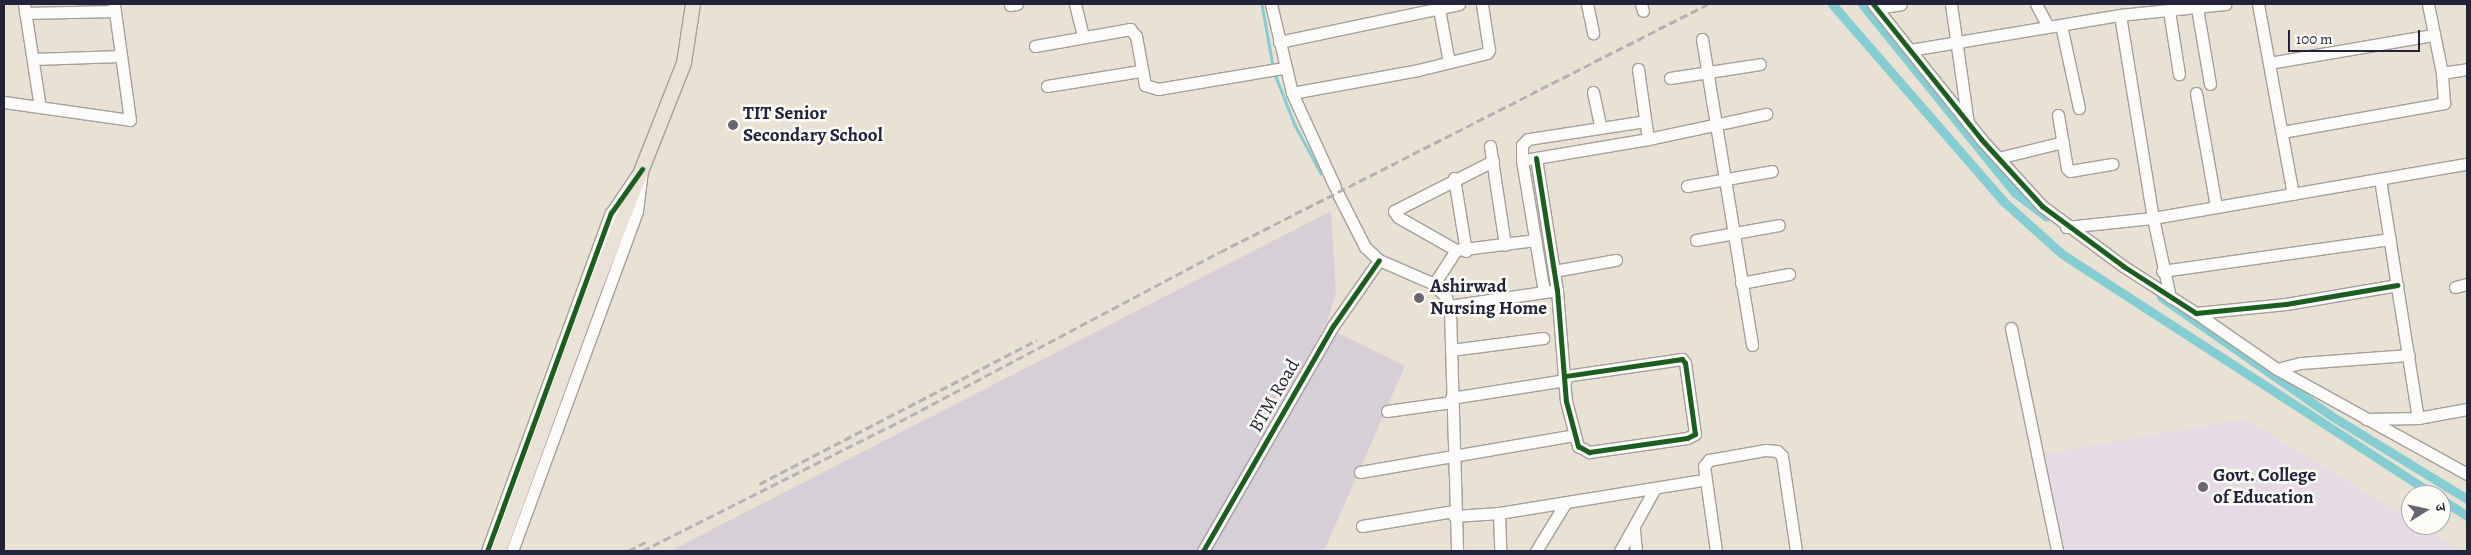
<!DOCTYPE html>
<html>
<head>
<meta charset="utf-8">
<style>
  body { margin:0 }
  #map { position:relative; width:2471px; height:555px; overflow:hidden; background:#e9e2d4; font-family:Alegreya,"Noto Serif Devanagari",serif }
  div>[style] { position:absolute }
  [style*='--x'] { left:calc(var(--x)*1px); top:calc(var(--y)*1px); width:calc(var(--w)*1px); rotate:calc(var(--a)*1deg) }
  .built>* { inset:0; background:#e6dae4 }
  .industrial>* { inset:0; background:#d6cfd7 }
  .stream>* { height:2.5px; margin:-1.25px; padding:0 1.25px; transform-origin:1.25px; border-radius:1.25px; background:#84ced3 }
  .canal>* { height:9px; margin:-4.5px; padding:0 4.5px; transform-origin:4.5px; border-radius:4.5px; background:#84ced3 }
  .roads { filter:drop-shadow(1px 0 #a39f9a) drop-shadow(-1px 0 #a39f9a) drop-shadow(0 1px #a39f9a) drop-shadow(0 -1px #a39f9a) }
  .minor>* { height:11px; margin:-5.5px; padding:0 5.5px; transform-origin:5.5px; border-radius:5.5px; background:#fcfbf9 }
  .major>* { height:14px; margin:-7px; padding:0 7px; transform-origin:7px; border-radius:7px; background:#ebe2d7 }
  .rail>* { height:2.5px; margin-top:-1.25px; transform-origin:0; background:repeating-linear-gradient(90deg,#b3b2b4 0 8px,transparent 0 12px) }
  .cycleway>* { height:5px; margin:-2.5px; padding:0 2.5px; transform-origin:2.5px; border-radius:2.5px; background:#1b5e20 }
  .dots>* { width:14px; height:14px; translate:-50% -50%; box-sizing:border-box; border:2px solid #fdfcf7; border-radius:50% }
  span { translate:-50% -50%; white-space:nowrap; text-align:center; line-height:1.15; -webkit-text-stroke:5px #fdfcf7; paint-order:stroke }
  .poi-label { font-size:19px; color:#22223b; font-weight:700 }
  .left { translate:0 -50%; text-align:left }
  .street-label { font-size:19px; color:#22223b }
  .frame { position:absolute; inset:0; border:5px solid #22223b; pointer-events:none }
  .north { position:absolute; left:2401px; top:485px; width:50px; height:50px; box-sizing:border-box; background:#fdfcf7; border:1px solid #a5a5ac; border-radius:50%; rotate:80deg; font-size:14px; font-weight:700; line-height:20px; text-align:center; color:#22223b }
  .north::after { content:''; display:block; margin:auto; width:18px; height:22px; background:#686571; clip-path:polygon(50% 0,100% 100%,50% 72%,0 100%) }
  .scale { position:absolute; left:2288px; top:30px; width:132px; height:22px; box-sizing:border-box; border:2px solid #22223b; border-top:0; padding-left:6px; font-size:15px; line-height:18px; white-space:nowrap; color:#22223b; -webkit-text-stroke:4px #fdfcf7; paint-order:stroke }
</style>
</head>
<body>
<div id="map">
  <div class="built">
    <i style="clip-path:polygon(2245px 419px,2411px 520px,2411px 525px,2419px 525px,2462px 551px,2065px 551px,2042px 454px)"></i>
  </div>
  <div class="industrial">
    <i style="clip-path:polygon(1331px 211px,1336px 292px,1327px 322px,1198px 551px,670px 551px)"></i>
    <i style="clip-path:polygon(1336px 332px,1405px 366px,1324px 551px,1210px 551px)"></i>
  </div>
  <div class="stream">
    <i style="--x:1262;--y:4;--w:63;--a:79.9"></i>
    <i style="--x:1275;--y:74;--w:55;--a:68.6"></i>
    <i style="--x:1295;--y:125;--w:55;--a:61.6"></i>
  </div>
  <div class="canal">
    <i style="--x:1832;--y:4;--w:261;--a:49"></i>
    <i style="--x:2003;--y:201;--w:79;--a:41.9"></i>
    <i style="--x:2062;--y:254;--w:444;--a:32.9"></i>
    <i style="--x:1862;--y:4;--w:243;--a:51"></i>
    <i style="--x:2015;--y:193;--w:39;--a:37"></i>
    <i style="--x:2161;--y:297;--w:206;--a:34.9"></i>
    <i style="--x:2330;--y:415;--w:161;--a:31.5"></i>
    <i style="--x:2441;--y:499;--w:31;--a:33"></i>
  </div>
  <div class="roads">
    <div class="minor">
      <i style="--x:24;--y:4;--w:104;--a:81.2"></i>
      <i style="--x:1075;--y:4;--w:34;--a:76"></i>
      <i style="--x:1271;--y:4;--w:91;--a:76.7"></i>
      <i style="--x:1292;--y:93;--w:103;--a:65.4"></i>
      <i style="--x:1438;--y:4;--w:59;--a:79.3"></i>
      <i style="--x:1587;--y:4;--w:30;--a:78"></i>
      <i style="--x:1641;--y:4;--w:7;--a:74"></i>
      <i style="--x:1873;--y:4;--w:173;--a:51.3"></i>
      <i style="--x:1981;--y:139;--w:91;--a:47.7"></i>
      <i style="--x:2042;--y:206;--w:101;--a:36.5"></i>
      <i style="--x:2123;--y:266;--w:87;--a:32.8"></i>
      <i style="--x:2196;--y:313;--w:90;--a:-5.7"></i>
      <i style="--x:2286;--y:304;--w:113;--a:-9.7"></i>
      <i style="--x:1951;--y:4;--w:120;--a:81.9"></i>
      <i style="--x:2036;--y:4;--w:26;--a:62"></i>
      <i style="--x:2258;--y:4;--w:193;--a:79.6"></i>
      <i style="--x:1010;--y:5;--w:7;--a:-8"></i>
      <i style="--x:1877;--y:8;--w:24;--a:-9"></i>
      <i style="--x:2197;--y:8;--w:77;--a:80.3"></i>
      <i style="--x:2169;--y:11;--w:64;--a:81"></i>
      <i style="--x:25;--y:13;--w:90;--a:-1.3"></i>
      <i style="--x:2120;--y:15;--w:206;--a:80.8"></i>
      <i style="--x:2153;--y:218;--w:81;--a:77.9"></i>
      <i style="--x:2061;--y:25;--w:85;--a:77.8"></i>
      <i style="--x:1702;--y:39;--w:310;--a:80.7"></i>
      <i style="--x:1279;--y:42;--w:184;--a:-11.9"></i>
      <i style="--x:1035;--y:46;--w:97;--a:-10.1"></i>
      <i style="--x:1130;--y:29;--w:9;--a:49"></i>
      <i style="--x:1136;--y:36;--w:50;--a:79.6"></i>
      <i style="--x:1145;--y:85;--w:14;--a:17"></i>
      <i style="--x:1158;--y:89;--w:128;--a:-9.5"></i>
      <i style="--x:1910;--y:50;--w:213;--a:-9.5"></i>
      <i style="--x:2120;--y:15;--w:106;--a:-6"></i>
      <i style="--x:33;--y:59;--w:88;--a:-2"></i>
      <i style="--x:2269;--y:63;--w:166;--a:-9.7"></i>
      <i style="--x:1638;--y:69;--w:71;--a:81.9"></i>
      <i style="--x:2442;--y:73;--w:25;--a:-9"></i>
      <i style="--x:1670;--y:78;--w:91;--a:-8.8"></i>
      <i style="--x:1047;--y:86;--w:94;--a:-9.2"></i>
      <i style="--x:1593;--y:92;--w:35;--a:78"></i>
      <i style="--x:1292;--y:93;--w:128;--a:-10.3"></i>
      <i style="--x:1418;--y:70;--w:71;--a:-13.8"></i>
      <i style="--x:1487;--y:53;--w:4;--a:-56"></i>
      <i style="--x:1489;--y:50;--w:47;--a:-98.7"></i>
      <i style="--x:2196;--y:93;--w:116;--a:80"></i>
      <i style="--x:4;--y:102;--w:127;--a:8.1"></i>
      <i style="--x:130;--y:120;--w:117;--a:-97.9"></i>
      <i style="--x:2058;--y:115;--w:54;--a:80.4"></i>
      <i style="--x:2067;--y:168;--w:4;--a:45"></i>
      <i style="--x:2070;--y:171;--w:43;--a:-9.5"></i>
      <i style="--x:2282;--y:132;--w:165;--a:-10.1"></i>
      <i style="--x:2444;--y:103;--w:30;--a:-94"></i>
      <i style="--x:2442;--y:73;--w:70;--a:-101.5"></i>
      <i style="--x:1490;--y:146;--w:100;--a:81.4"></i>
      <i style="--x:1536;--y:158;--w:134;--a:81"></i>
      <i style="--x:1557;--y:290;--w:111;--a:85.4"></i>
      <i style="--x:1566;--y:401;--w:47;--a:75.1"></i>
      <i style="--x:1578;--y:446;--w:13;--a:29"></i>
      <i style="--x:1589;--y:452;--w:99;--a:-8.1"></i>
      <i style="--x:1687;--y:438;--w:9;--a:-27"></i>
      <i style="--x:1695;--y:434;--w:72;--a:-98"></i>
      <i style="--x:1685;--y:363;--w:5;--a:-127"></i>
      <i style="--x:1682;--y:359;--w:117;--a:171.7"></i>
      <i style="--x:1998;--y:158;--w:67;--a:-13.8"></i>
      <i style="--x:1530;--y:159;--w:120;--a:-9.6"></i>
      <i style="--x:1648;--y:139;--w:121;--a:-12"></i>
      <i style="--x:1454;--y:178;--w:74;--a:80.7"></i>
      <i style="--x:2380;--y:179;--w:242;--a:81"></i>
      <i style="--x:1687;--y:186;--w:86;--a:-10"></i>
      <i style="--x:1337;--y:192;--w:62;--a:63"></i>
      <i style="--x:1365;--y:247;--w:19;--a:43"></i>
      <i style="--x:1379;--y:260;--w:58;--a:23.5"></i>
      <i style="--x:1432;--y:283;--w:20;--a:45"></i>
      <i style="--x:1446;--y:297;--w:15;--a:74"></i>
      <i style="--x:1450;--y:311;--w:240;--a:88.3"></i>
      <i style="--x:2066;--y:227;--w:87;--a:-5.9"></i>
      <i style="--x:2153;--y:218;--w:319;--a:-9.8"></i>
      <i style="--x:1696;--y:240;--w:84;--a:-10.2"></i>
      <i style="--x:1456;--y:250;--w:67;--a:-150.4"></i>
      <i style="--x:1398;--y:217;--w:7;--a:-124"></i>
      <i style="--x:1394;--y:211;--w:111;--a:-26.8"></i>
      <i style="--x:1554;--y:271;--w:63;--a:-10.1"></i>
      <i style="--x:2162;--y:271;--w:230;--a:-8"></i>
      <i style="--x:1741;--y:283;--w:49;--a:-10.6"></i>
      <i style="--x:1434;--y:284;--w:40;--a:-57.1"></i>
      <i style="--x:1456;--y:250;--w:80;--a:-7.2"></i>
      <i style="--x:2455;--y:287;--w:12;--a:-14"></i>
      <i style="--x:1544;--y:292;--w:134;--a:-99.5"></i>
      <i style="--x:1522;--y:160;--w:15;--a:-90"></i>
      <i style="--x:1522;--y:145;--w:8;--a:-45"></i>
      <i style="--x:1528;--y:139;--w:118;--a:-8.7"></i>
      <i style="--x:1449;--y:306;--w:103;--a:-8.4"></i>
      <i style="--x:2196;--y:313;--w:98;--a:34.7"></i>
      <i style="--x:2277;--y:369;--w:217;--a:28.9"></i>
      <i style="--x:2011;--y:328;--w:228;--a:78.3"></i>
      <i style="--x:1451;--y:350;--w:93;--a:-7.4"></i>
      <i style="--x:2277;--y:369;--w:25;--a:-14"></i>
      <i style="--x:2301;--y:363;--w:108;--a:-4.2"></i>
      <i style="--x:1451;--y:398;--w:116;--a:-8.9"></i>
      <i style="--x:1387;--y:411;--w:65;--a:-8"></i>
      <i style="--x:2366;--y:419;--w:52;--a:-1.1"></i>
      <i style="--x:2418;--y:418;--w:50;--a:-10.4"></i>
      <i style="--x:1360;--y:472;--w:217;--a:-9.8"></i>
      <i style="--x:1499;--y:513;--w:38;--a:88"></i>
      <i style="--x:1454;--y:516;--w:45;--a:-3.8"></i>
      <i style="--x:1499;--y:513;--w:207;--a:-9.2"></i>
      <i style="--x:1362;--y:526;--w:93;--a:-9.3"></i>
      <i style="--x:1634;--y:529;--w:22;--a:85"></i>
      <i style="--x:487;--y:551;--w:360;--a:-69.9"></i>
      <i style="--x:611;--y:213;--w:50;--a:-55.7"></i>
      <i style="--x:512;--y:551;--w:362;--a:-69.8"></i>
      <i style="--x:637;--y:211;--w:38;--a:-83"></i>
      <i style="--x:1203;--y:551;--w:260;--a:-60"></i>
      <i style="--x:1333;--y:326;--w:80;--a:-55.1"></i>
      <i style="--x:1536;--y:551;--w:57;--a:-58.5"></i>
      <i style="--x:1620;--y:551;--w:72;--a:-60.9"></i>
      <i style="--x:1716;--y:551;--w:86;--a:-98"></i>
      <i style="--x:1704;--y:466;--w:8;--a:-50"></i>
      <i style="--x:1709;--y:460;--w:58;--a:-10"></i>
      <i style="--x:1766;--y:450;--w:11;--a:5"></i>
      <i style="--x:1777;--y:451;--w:7;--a:45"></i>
      <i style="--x:1782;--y:456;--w:96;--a:81.6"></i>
    </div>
    <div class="major">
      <i style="--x:499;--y:551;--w:275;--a:-70"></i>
      <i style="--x:593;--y:293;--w:247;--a:-68.4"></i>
      <i style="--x:684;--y:63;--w:60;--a:-81.3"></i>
    </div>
  </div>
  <div class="rail">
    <i style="--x:759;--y:484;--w:313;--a:-27.4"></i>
    <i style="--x:628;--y:551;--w:22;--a:-27"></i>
    <i style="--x:642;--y:551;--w:276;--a:-26.7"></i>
    <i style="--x:889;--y:427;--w:374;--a:-27.9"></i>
    <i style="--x:1220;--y:252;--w:547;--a:-26.94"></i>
  </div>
  <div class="cycleway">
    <i style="--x:1873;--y:4;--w:173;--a:51.3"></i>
    <i style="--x:1981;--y:139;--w:91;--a:47.7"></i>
    <i style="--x:2042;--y:206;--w:101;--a:36.5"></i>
    <i style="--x:2123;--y:266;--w:87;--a:32.8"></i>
    <i style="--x:2196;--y:313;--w:90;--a:-5.7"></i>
    <i style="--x:2286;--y:304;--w:113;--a:-9.7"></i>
    <i style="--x:1536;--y:158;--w:134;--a:81"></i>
    <i style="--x:1557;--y:290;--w:111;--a:85.4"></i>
    <i style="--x:1566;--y:401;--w:47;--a:75.1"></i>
    <i style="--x:1578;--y:446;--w:13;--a:29"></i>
    <i style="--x:1589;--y:452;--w:99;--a:-8.1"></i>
    <i style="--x:1687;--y:438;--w:9;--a:-27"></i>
    <i style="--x:1695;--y:434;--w:72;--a:-98"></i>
    <i style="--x:1685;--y:363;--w:5;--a:-127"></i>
    <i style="--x:1682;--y:359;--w:117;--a:171.7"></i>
    <i style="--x:487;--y:551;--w:360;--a:-69.9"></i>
    <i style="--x:611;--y:213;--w:54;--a:-54.8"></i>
    <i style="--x:1203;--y:551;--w:260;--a:-60"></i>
    <i style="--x:1333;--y:326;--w:80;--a:-55.1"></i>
  </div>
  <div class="dots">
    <i style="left:733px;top:125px;background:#686571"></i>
    <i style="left:1419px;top:298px;background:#686571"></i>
    <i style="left:2203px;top:487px;background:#686571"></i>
  </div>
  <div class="poi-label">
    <span class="left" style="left:743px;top:125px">TIT Senior<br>Secondary School</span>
    <span class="left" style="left:1430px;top:298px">Ashirwad<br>Nursing Home</span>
    <span class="left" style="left:2213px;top:487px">Govt. College<br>of Education</span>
  </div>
  <div class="street-label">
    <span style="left:1275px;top:396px;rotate:-60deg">BTM Road</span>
  </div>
  <div class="frame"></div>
  <div class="north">उ</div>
  <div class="scale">100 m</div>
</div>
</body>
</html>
